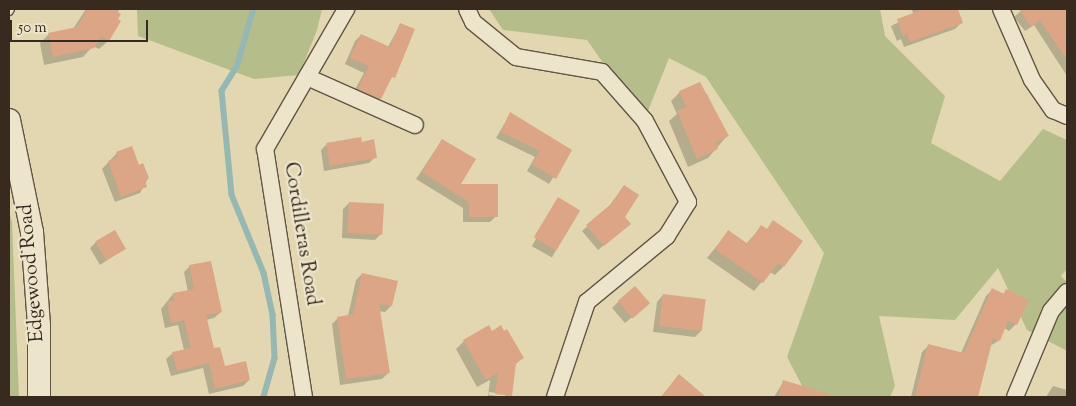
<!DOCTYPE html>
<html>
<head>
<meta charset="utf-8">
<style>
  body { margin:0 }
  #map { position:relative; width:1076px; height:406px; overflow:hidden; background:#e2d7b1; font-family:"Sorts Mill Goudy",serif }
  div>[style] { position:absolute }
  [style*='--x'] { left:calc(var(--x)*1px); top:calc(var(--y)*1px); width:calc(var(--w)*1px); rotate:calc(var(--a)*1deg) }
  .green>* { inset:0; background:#b5be8a }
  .shadow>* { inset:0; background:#0003; transform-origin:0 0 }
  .stream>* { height:5.5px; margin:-2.75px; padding:0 2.75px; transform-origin:2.75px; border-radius:2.75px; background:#96b8b3 }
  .building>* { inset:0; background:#dca586; transform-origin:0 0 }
  .roads { filter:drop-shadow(1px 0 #635544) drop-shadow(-1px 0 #635544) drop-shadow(0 1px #635544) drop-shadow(0 -1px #635544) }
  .lane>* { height:8px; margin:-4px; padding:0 4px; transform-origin:4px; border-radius:4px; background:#ece5cc }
  .street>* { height:16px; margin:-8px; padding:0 8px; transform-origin:8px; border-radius:8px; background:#ece5cc }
  .secondary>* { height:22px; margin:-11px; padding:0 11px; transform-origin:11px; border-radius:11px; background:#ece5cc }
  span { translate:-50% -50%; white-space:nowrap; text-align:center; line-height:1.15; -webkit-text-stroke:4.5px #ece5cc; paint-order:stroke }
  .street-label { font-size:20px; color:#392a1f }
  .frame { position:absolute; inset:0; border:10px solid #392a1f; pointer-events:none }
  .scale { position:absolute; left:10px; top:20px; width:138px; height:22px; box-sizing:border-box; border:2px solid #392a1f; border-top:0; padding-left:6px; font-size:15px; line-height:18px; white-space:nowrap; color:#392a1f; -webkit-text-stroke:4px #ece5cc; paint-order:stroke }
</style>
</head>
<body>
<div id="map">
  <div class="green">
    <i style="clip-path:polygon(137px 9px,322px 9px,317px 30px,299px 75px,254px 79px,138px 36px)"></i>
    <i style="clip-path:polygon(489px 9px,880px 9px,885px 36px,945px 96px,931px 143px,1000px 181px,1043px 129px,1067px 140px,1067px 269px,1061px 276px,1067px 282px,1067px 351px,1027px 330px,998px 268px,955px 320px,879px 316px,895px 386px,890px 397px,808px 397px,787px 357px,824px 253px,706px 77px,669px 58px,644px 121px,587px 40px,503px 30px)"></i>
    <i style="clip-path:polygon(9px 211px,12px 222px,19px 397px,9px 397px)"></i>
  </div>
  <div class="shadow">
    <i style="clip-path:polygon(86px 9px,119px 9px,116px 19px,120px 21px,108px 41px,99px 49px,93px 46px,83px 57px,44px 65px,40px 43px,48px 35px,73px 29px)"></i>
    <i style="clip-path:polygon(911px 9px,954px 9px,961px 23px,955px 29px,904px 47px,901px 39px,897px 41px,891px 26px,914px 14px)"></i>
    <i style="clip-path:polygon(1023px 9px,1067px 9px,1067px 76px,1034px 25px,1025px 31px,1014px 17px)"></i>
    <i style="clip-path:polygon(400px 25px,402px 59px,380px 98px,374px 104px,352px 95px,364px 73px,345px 64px,355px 41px,361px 35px,388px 47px)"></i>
    <i style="clip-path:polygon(680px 92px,707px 94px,727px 136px,708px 158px,688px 167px,669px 121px,677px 114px,671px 101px)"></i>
    <i style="clip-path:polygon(510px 114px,570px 151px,549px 184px,527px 171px,535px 157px,496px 138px)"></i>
    <i style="clip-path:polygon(442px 140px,458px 185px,496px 216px,490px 222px,463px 222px,463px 208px,416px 179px)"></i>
    <i style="clip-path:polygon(361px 143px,375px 157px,369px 163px,324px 171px,321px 150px,327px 144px)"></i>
    <i style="clip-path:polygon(117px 153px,139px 167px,148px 178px,140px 193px,115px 202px,102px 169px)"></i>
    <i style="clip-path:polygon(624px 186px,624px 229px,598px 250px,582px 231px,607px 209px)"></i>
    <i style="left:558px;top:199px;width:23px;height:54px;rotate:29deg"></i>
    <i style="clip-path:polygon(349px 203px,381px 234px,375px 240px,342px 238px,343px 209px)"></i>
    <i style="clip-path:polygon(773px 222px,783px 267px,775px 275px,770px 272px,754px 291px,707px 258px,728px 232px,746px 244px,761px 227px,766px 230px)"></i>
    <i style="clip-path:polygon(96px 242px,124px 249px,100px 265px,90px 248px)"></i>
    <i style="clip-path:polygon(190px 266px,221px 312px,214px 318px,206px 320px,213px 350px,224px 368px,249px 380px,243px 386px,209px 394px,203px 368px,171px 376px,166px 359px,173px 353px,184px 350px,178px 325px,165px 328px,161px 309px,173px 294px,188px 292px,184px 272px)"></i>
    <i style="clip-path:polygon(362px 274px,396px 282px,391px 306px,385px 312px,379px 311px,388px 373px,382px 379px,340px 385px,332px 324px,338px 318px,348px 316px,356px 280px)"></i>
    <i style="clip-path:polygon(992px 290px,1002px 295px,1007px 290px,1016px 324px,1009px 331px,1004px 328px,998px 341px,990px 346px,977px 397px,911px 397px,922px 352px,929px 345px,961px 353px,986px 296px)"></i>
    <i style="clip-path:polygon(663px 295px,701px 331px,695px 337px,653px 332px,657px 302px)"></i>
    <i style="clip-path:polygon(618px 302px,642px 309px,625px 323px,612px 308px)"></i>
    <i style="clip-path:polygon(evenodd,491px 333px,522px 358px,514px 366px,509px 397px,488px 397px,490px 380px,477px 387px,456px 349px,464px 341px,491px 333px,489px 392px,506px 394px,506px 397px,489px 395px,489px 392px)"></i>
    <i style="clip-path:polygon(679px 375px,705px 397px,661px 397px)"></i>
    <i style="clip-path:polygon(784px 381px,803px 387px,800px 397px,774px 397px)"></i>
    <i style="clip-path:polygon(1053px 386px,1067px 390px,1067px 397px,1046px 397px)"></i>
  </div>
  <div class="stream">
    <i style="--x:254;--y:9;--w:60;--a:106.3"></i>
    <i style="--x:237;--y:67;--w:28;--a:122"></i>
    <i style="--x:222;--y:91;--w:104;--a:84.5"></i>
    <i style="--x:232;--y:195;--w:84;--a:67.7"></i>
    <i style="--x:264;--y:273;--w:43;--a:77.9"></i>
    <i style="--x:273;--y:315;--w:43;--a:87.3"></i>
    <i style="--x:275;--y:358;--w:41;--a:105.8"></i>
  </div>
  <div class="building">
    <i style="clip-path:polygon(88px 9px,113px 9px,121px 14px,118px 19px,121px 21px,109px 41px,101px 36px,94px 48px,53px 57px,48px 33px,77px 27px)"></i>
    <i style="clip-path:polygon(924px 9px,958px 9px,963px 23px,910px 42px,907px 34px,903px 36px,897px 19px)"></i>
    <i style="clip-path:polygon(1019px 9px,1067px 9px,1067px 60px,1040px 20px,1031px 27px)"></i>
    <i style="clip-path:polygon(400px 23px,415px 29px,395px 78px,392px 77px,381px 99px,358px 89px,369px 66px,350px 58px,361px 34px,390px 47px)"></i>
    <i style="clip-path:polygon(700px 82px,729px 136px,716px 142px,718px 149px,697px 159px,677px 111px,686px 107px,679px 91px)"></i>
    <i style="clip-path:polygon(510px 112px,572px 150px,556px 179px,532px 164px,540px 151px,501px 132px)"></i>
    <i style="clip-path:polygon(361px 137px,362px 142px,374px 139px,377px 158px,330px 166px,326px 143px)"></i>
    <i style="clip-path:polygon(442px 139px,476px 159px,461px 184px,498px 184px,498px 217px,469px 217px,469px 202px,422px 172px)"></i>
    <i style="clip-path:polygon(132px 146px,139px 165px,143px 163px,149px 178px,145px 180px,147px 187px,121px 197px,108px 161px,118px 157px,116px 152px)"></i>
    <i style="clip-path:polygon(624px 185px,639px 195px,625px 217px,631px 224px,604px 246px,586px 225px,611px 204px)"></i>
    <i style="left:558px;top:197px;width:26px;height:47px;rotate:31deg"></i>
    <i style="left:349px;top:202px;width:35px;height:31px;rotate:3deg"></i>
    <i style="clip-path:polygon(773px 220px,803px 241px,784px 267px,778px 263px,763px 283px,715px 249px,728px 230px,748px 244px,761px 225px,767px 229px)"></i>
    <i style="left:115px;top:230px;width:22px;height:23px;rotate:60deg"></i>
    <i style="clip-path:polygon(211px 261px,222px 312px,206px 315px,214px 348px,220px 347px,225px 366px,246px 361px,250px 380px,215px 389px,209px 363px,177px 371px,172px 352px,191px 348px,184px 320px,171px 323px,167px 302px,174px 300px,173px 293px,194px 289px,189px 265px)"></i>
    <i style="clip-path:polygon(362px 273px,398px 281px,392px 306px,379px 304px,390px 373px,346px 379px,337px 317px,353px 314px)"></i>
    <i style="left:635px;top:286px;width:23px;height:23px;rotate:49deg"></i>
    <i style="clip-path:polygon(992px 288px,1004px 294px,1006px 289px,1029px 300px,1017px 325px,1008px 321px,1000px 341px,993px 338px,978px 397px,915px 397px,928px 344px,964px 353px)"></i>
    <i style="left:663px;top:294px;width:43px;height:32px;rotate:7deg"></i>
    <i style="clip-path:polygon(489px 325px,492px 331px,501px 325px,504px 331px,507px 329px,524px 358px,516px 363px,512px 396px,495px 394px,498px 373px,486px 380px,463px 340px)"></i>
    <i style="clip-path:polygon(679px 374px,706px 397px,661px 397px)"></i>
    <i style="clip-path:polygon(783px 380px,829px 394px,828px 397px,778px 397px)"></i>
  </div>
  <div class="roads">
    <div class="lane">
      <i style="--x:9;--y:11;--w:2;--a:-63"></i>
    </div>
    <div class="street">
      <i style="--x:467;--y:9;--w:14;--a:65"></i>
      <i style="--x:473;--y:22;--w:55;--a:39.1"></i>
      <i style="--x:516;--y:57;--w:87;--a:9.9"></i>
      <i style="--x:602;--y:72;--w:65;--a:48.7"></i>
      <i style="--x:645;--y:121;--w:92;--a:62"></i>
      <i style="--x:688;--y:202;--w:40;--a:122"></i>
      <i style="--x:667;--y:236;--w:104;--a:140.5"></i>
      <i style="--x:587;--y:302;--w:100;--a:108.6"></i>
      <i style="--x:1001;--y:9;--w:77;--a:66.4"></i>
      <i style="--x:1032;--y:80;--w:37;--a:55"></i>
      <i style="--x:1053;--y:110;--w:15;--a:23"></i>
      <i style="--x:307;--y:77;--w:118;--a:24"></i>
      <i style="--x:304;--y:397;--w:251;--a:-98.9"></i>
      <i style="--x:265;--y:149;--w:162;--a:-59.9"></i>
      <i style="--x:1015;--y:397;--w:93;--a:-67.3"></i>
      <i style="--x:1051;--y:311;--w:25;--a:-50"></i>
    </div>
    <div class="secondary">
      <i style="--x:9;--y:120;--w:114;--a:78.4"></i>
      <i style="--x:32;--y:232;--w:94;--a:85.7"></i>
      <i style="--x:39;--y:326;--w:71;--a:90"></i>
    </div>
  </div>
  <div class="street-label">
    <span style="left:301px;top:234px;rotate:81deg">Cordilleras Road</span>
    <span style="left:32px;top:273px;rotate:-95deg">Edgewood Road</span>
  </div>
  <div class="frame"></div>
  <div class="scale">50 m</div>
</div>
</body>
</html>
